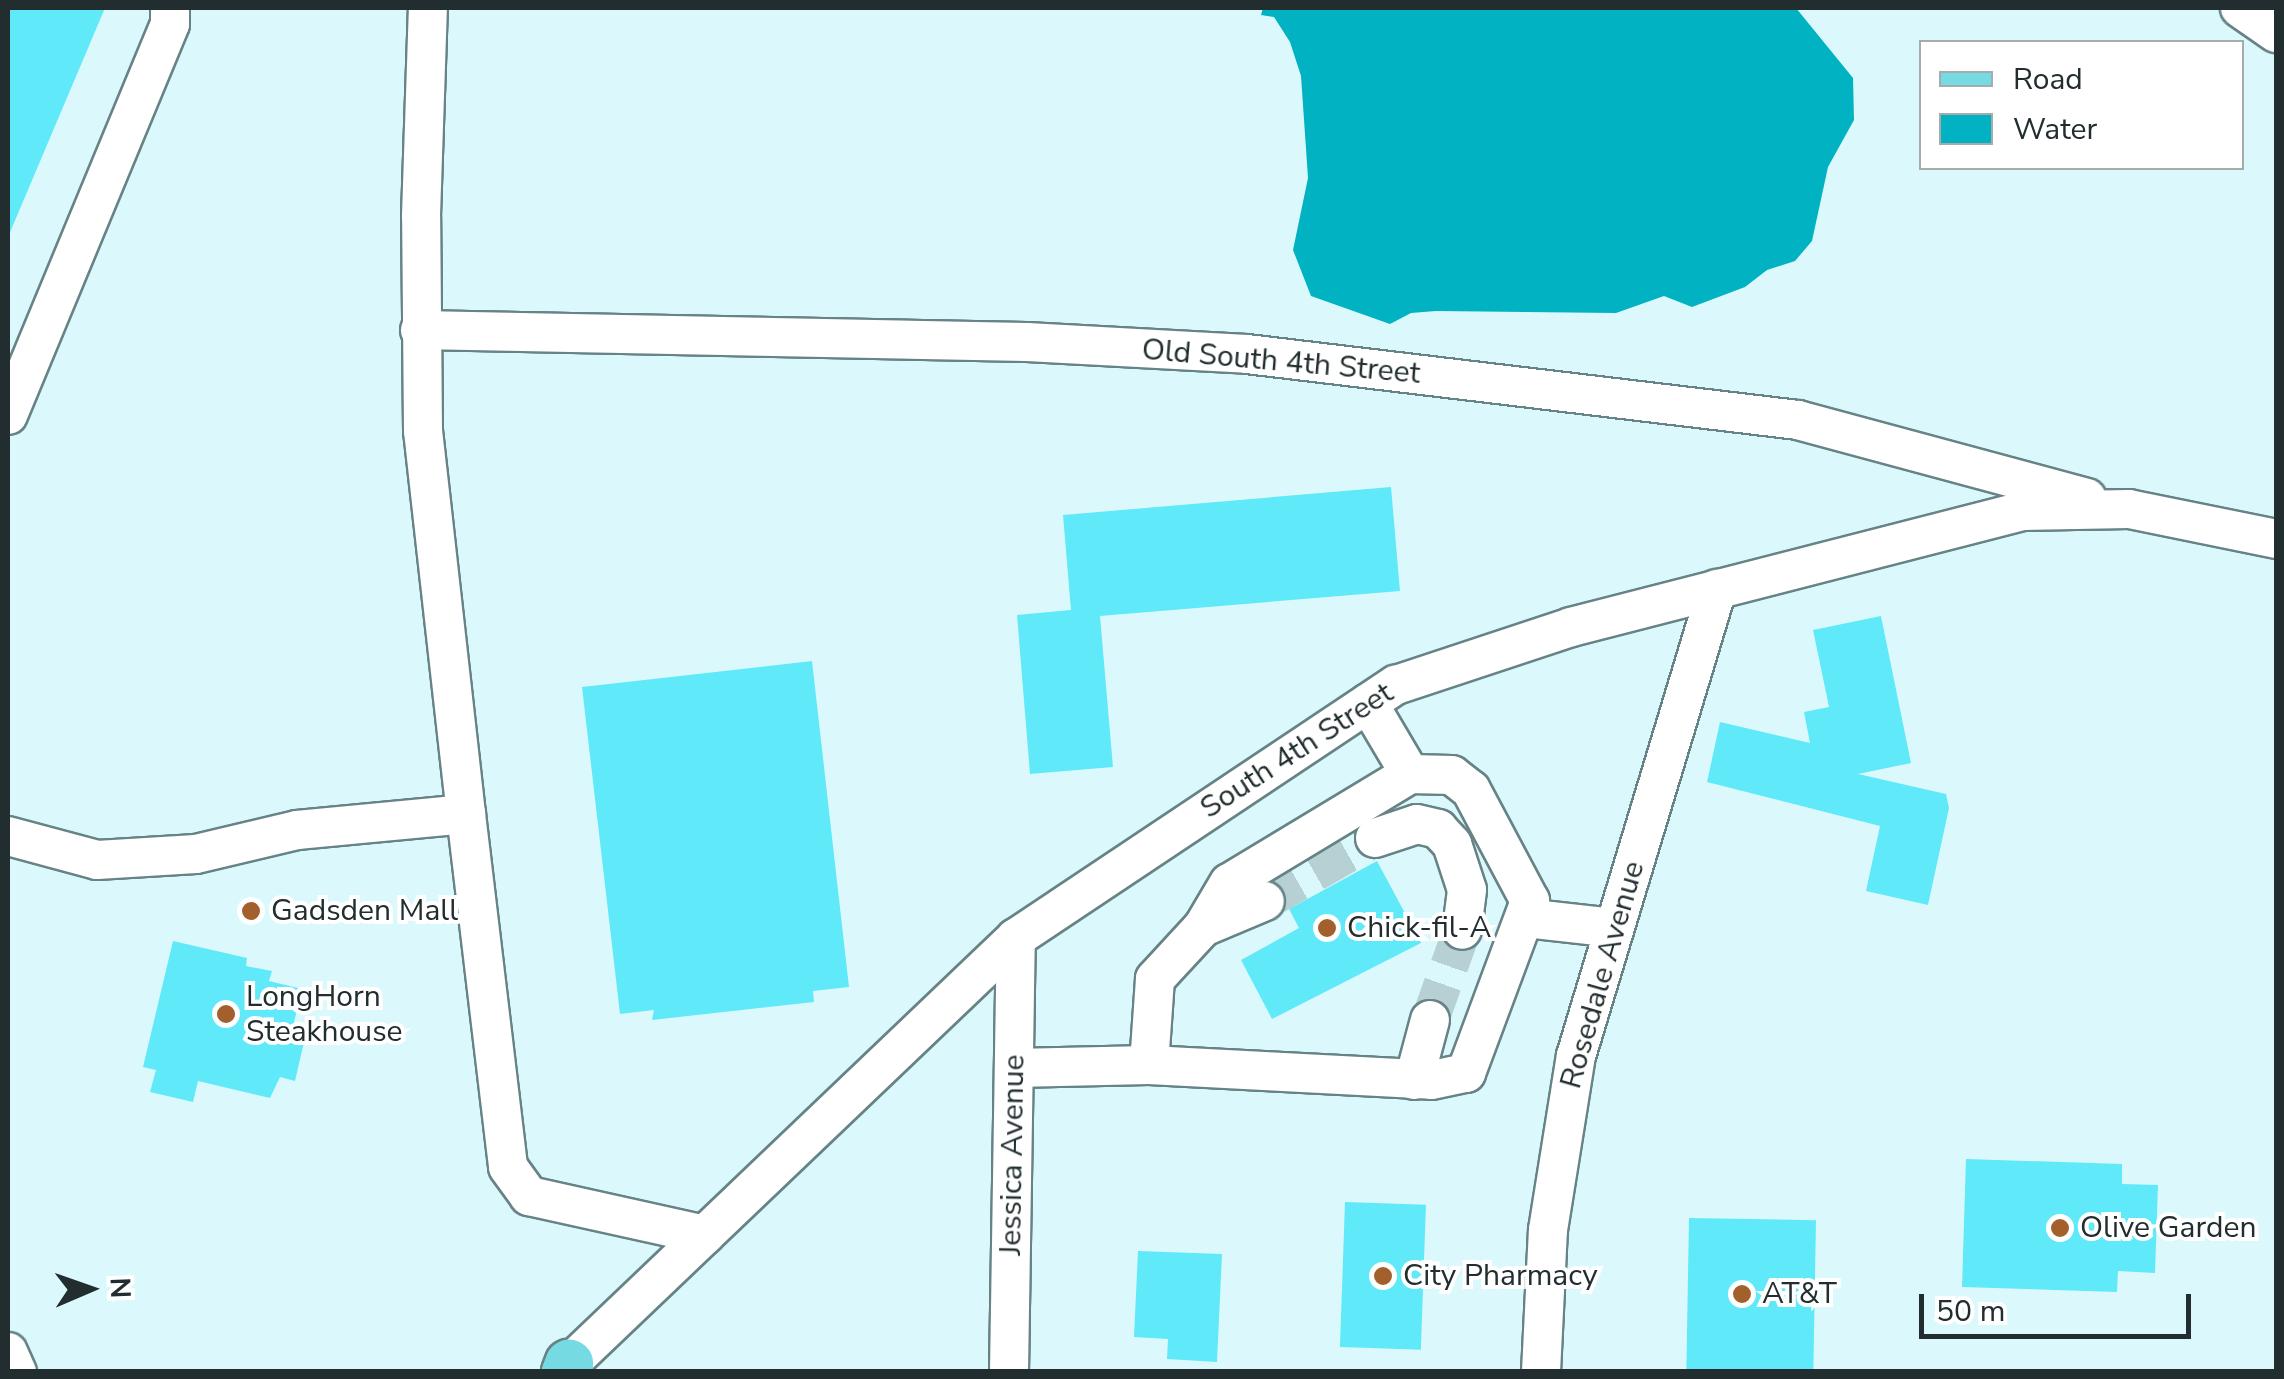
<!DOCTYPE html>
<html>
<head>
<meta charset="utf-8">
<style>
  body { margin:0 }
  #map { position:relative; width:2284px; height:1379px; overflow:hidden; background:#dbf9fd; font-family:"Nunito Sans",sans-serif }
  div>[style] { position:absolute }
  [style*='--x'] { left:calc(var(--x)*1px); top:calc(var(--y)*1px); width:calc(var(--w)*1px); rotate:calc(var(--a)*1deg) }
  .water>* { inset:0; background:#00b2c2 }
  .building>* { inset:0; background:#60e9f9; transform-origin:0 0 }
  .minor-tunnel>* { height:38px; margin-top:-19px; transform-origin:0; background:repeating-linear-gradient(90deg,#b6d0d4 0 38px,transparent 0 57px) }
  .roads { filter:drop-shadow(2px 0 #678386) drop-shadow(-2px 0 #678386) drop-shadow(0 2px #678386) drop-shadow(0 -2px #678386) }
  .minor>* { height:38px; margin:-19px; padding:0 19px; transform-origin:19px; border-radius:19px; background:#fff }
  .major>* { height:48px; margin:-24px; padding:0 24px; transform-origin:24px; border-radius:24px; background:#76dae3 }
  .dots>* { width:28px; height:28px; translate:-50% -50%; box-sizing:border-box; border:5px solid #fff; border-radius:50% }
  span { translate:-50% -50%; white-space:nowrap; text-align:center; line-height:1.15; -webkit-text-stroke:8px #fff; paint-order:stroke }
  .street-label { font-size:30px; color:#212d2e }
  .poi-label { font-size:30px; color:#212d2e }
  .left { translate:0 -50%; text-align:left }
  .frame { position:absolute; inset:0; border:10px solid #212d2e; pointer-events:none }
  .legend { position:absolute; left:1919px; top:40px; width:325px; height:130px; box-sizing:border-box; background:#fff; border:2px solid #a6abab; margin:0; padding:12px 18px; list-style:none; font-size:30px; color:#212d2e }
  .legend li { display:flex; align-items:center; gap:20px; height:50px }
  .legend b { width:50px; border:2px solid #a6abab }
  .north { position:absolute; left:40px; top:1239px; width:100px; height:100px; -webkit-text-stroke:8px #fff; paint-order:stroke; rotate:88deg; font-size:28px; font-weight:700; line-height:40px; text-align:center; color:#212d2e }
  .north::after { content:''; display:block; margin:auto; width:35px; height:45px; background:#212d2e; clip-path:polygon(50% 0,100% 100%,50% 72%,0 100%) }
  .scale { position:absolute; left:1919px; top:1294px; width:272px; height:45px; box-sizing:border-box; border:5px solid #212d2e; border-top:0; padding-left:12px; font-size:30px; line-height:35px; white-space:nowrap; color:#212d2e; -webkit-text-stroke:8px #fff; paint-order:stroke }
</style>
</head>
<body>
<div id="map">
  <div class="water">
    <i style="clip-path:polygon(1263px 8px,1796px 8px,1853px 78px,1854px 120px,1828px 167px,1812px 241px,1795px 261px,1767px 270px,1745px 287px,1692px 307px,1664px 296px,1616px 313px,1436px 311px,1411px 313px,1390px 324px,1311px 296px,1293px 250px,1308px 178px,1301px 76px,1290px 42px,1274px 17px,1261px 15px)"></i>
  </div>
  <div class="building">
    <i style="clip-path:polygon(8px 8px,105px 8px,8px 237px)"></i>
    <i style="clip-path:polygon(1391px 487px,1400px 591px,1100px 616px,1113px 767px,1030px 774px,1017px 615px,1071px 610px,1063px 515px)"></i>
    <i style="clip-path:polygon(1881px 616px,1911px 763px,1858px 774px,1946px 794px,1949px 808px,1928px 905px,1866px 891px,1880px 826px,1707px 782px,1720px 722px,1810px 743px,1804px 712px,1829px 707px,1813px 630px)"></i>
    <i style="clip-path:polygon(812px 661px,849px 987px,813px 991px,814px 1002px,652px 1020px,654px 1010px,620px 1014px,582px 687px)"></i>
    <i style="clip-path:polygon(1377px 861px,1421px 943px,1272px 1019px,1241px 960px,1299px 928px,1289px 909px)"></i>
    <i style="clip-path:polygon(173px 941px,247px 958px,246px 966px,272px 971px,269px 981px,302px 989px,290px 1039px,304px 1042px,295px 1081px,280px 1077px,270px 1098px,198px 1081px,193px 1102px,150px 1092px,156px 1070px,143px 1067px)"></i>
    <i style="clip-path:polygon(1966px 1159px,2122px 1164px,2122px 1184px,2158px 1185px,2155px 1273px,2118px 1271px,2117px 1292px,1962px 1287px)"></i>
    <i style="left:1345px;top:1202px;width:81px;height:145px;rotate:2deg"></i>
    <i style="left:1689px;top:1218px;width:127px;height:154px;rotate:1deg"></i>
    <i style="clip-path:polygon(1138px 1251px,1222px 1254px,1217px 1362px,1167px 1359px,1168px 1339px,1134px 1337px)"></i>
  </div>
  <div class="minor-tunnel">
    <i style="--x:1265;--y:901;--w:127;--a:-29.8"></i>
    <i style="--x:1430;--y:1020;--w:96;--a:-70.4"></i>
  </div>
  <div class="roads">
    <div class="minor">
      <i style="--x:2240;--y:8;--w:44;--a:34.8"></i>
      <i style="--x:420;--y:330;--w:607;--a:1.13"></i>
      <i style="--x:1027;--y:342;--w:220;--a:3.1"></i>
      <i style="--x:1247;--y:354;--w:555;--a:6.83"></i>
      <i style="--x:1798;--y:420;--w:299;--a:15.1"></i>
      <i style="--x:8;--y:415;--w:423;--a:-67.5"></i>
      <i style="--x:170;--y:24;--w:16;--a:-90"></i>
      <i style="--x:1368;--y:703;--w:82;--a:59.4"></i>
      <i style="--x:466;--y:814;--w:355;--a:83.2"></i>
      <i style="--x:508;--y:1167;--w:36;--a:54"></i>
      <i style="--x:529;--y:1196;--w:180;--a:12.5"></i>
      <i style="--x:8;--y:836;--w:92;--a:15.1"></i>
      <i style="--x:97;--y:860;--w:99;--a:-3.5"></i>
      <i style="--x:196;--y:854;--w:104;--a:-13.4"></i>
      <i style="--x:297;--y:830;--w:170;--a:-5.4"></i>
      <i style="--x:466;--y:814;--w:385;--a:-96.4"></i>
      <i style="--x:423;--y:431;--w:215;--a:-90.5"></i>
      <i style="--x:421;--y:216;--w:208;--a:-88.1"></i>
      <i style="--x:1375;--y:838;--w:44;--a:-18.4"></i>
      <i style="--x:1417;--y:824;--w:22;--a:13"></i>
      <i style="--x:1438;--y:829;--w:21;--a:47"></i>
      <i style="--x:1452;--y:844;--w:48;--a:71.9"></i>
      <i style="--x:1467;--y:890;--w:40;--a:97.1"></i>
      <i style="--x:1525;--y:918;--w:90;--a:6.4"></i>
      <i style="--x:1203;--y:927;--w:67;--a:-22.8"></i>
      <i style="--x:1014;--y:1068;--w:135;--a:-1.3"></i>
      <i style="--x:1149;--y:1065;--w:283;--a:3"></i>
      <i style="--x:1432;--y:1080;--w:35;--a:-12"></i>
      <i style="--x:1466;--y:1073;--w:184;--a:-69.6"></i>
      <i style="--x:1530;--y:901;--w:126;--a:-118"></i>
      <i style="--x:1471;--y:790;--w:24;--a:-142"></i>
      <i style="--x:1452;--y:775;--w:42;--a:-178.6"></i>
      <i style="--x:1410;--y:774;--w:211;--a:148.9"></i>
      <i style="--x:1229;--y:883;--w:51;--a:120.6"></i>
      <i style="--x:1203;--y:927;--w:71;--a:132.7"></i>
      <i style="--x:1155;--y:979;--w:86;--a:94"></i>
      <i style="--x:1414;--y:1080;--w:62;--a:-75.1"></i>
      <i style="--x:8;--y:1352;--w:22;--a:66"></i>
      <i style="--x:561;--y:1372;--w:629;--a:-43.65"></i>
      <i style="--x:1016;--y:938;--w:457;--a:-33.7"></i>
      <i style="--x:1396;--y:685;--w:184;--a:-18.3"></i>
      <i style="--x:1571;--y:627;--w:466;--a:-14.4"></i>
      <i style="--x:2022;--y:511;--w:107;--a:-1.1"></i>
      <i style="--x:2129;--y:509;--w:150;--a:11.5"></i>
      <i style="--x:1009;--y:1372;--w:434;--a:-89.1"></i>
      <i style="--x:1541;--y:1372;--w:142;--a:-87.2"></i>
      <i style="--x:1548;--y:1230;--w:176;--a:-80.9"></i>
      <i style="--x:1576;--y:1056;--w:488;--a:-73.2"></i>
    </div>
    <div class="major">
      <i style="--x:566;--y:1372;--w:9;--a:-69"></i>
    </div>
  </div>
  <div class="dots">
    <i style="left:251px;top:911px;background:#a3602d"></i>
    <i style="left:1327px;top:928px;background:#a3602d"></i>
    <i style="left:226px;top:1014px;background:#a3602d"></i>
    <i style="left:2060px;top:1228px;background:#a3602d"></i>
    <i style="left:1383px;top:1276px;background:#a3602d"></i>
    <i style="left:1742px;top:1294px;background:#a3602d"></i>
  </div>
  <div class="street-label">
    <span style="left:1281px;top:362px;rotate:5deg">Old South 4th Street</span>
    <span style="left:1297px;top:751px;rotate:-33deg">South 4th Street</span>
    <span style="left:1603px;top:975px;rotate:-74deg">Rosedale Avenue</span>
    <span style="left:1013px;top:1155px;rotate:-89deg">Jessica Avenue</span>
  </div>
  <div class="poi-label">
    <span class="left" style="left:271px;top:911px">Gadsden Mall</span>
    <span class="left" style="left:1347px;top:928px">Chick-fil-A</span>
    <span class="left" style="left:246px;top:1014px">LongHorn<br>Steakhouse</span>
    <span class="left" style="left:2080px;top:1228px">Olive Garden</span>
    <span class="left" style="left:1403px;top:1276px">City Pharmacy</span>
    <span class="left" style="left:1762px;top:1294px">AT&amp;T</span>
  </div>
  <div class="frame"></div>
  <ul class="legend">
  <li><b style="height:12px;background:#76dae3"></b>Road</li>
  <li><b style="height:28px;background:#00b2c2"></b>Water</li>
  </ul>
  <div class="north">N</div>
  <div class="scale">50 m</div>
</div>
</body>
</html>
